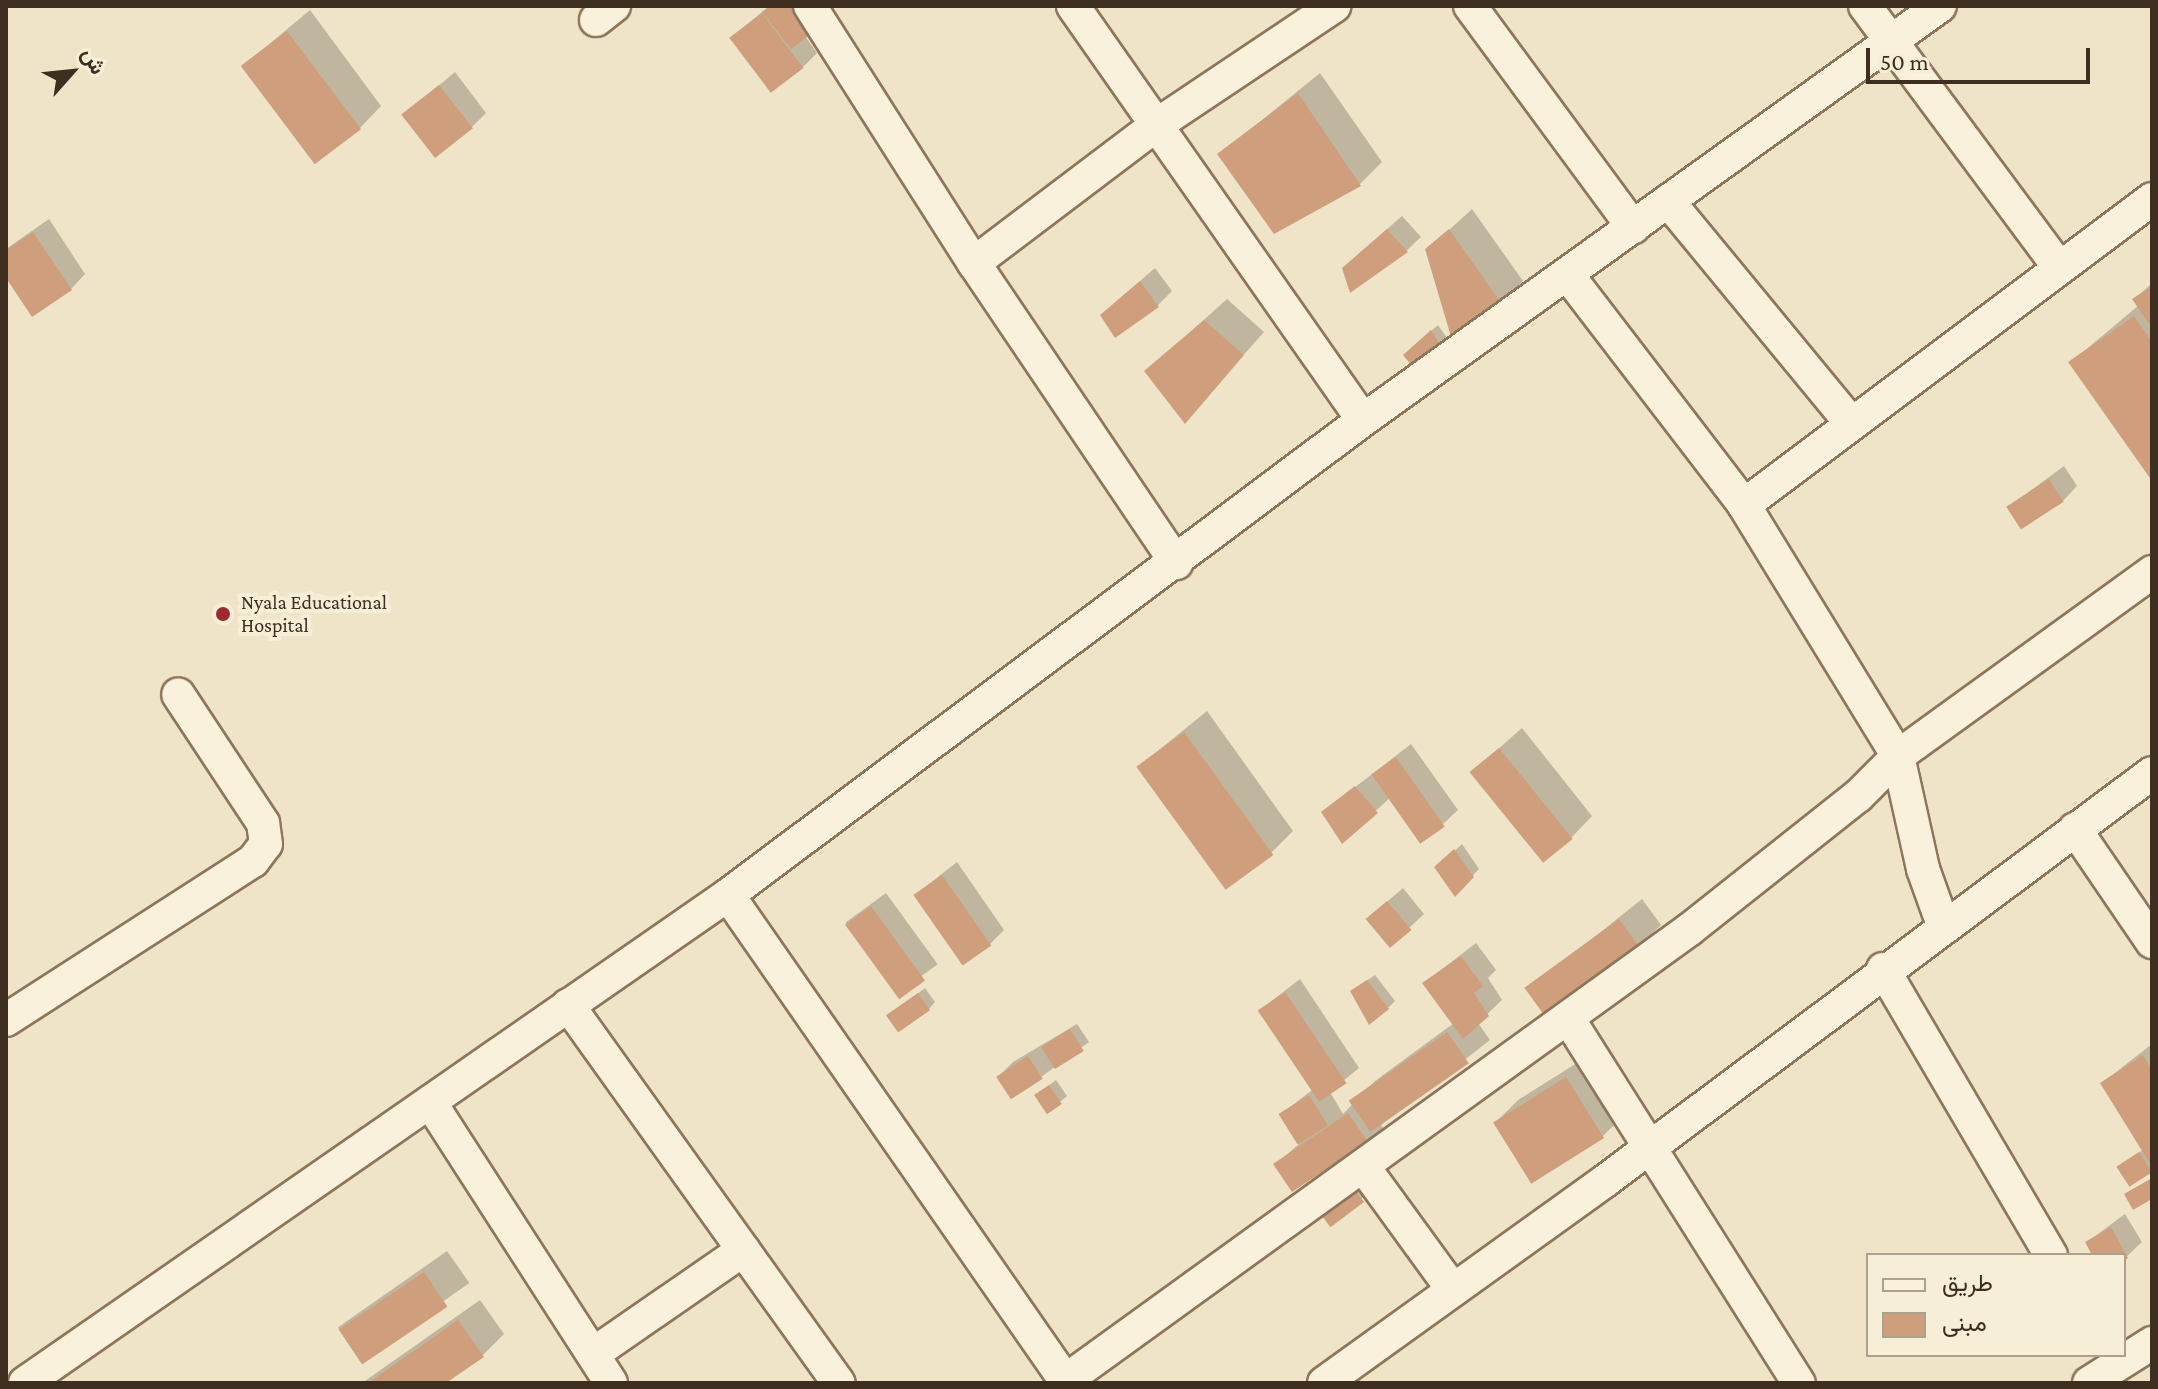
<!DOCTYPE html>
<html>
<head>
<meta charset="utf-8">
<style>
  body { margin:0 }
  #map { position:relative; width:2158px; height:1389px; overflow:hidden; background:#f0e4c8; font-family:"Crimson Pro",Vazirmatn,serif }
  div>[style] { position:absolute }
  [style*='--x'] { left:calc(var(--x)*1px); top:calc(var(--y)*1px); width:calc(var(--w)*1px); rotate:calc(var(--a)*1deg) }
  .shadow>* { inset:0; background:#0003; transform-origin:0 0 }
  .building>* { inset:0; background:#cf9f7d; transform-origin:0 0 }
  .roads { filter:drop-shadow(2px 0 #8d765c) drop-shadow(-2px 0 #8d765c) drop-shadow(0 2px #8d765c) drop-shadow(0 -2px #8d765c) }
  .minor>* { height:32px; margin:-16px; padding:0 16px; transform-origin:16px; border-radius:16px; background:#faf1dc }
  .dots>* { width:22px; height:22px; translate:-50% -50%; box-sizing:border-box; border:4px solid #f7eed8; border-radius:50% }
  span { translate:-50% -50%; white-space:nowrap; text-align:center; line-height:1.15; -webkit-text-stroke:8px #f7eed8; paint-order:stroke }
  .poi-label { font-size:20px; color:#3d2e20 }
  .left { translate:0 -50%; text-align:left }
  .frame { position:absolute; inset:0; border:8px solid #3d2e20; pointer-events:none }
  .legend { position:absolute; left:1866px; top:1253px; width:260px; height:104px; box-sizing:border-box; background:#f7eed8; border:2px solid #ada18e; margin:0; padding:10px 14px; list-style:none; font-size:24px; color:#3d2e20 }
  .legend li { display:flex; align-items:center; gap:16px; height:40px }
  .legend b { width:40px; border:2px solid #ada18e }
  .north { position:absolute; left:32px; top:32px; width:80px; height:80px; -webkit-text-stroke:6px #f7eed8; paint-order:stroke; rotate:63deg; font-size:22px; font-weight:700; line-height:32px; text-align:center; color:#3d2e20 }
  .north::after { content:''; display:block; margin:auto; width:28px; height:36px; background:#3d2e20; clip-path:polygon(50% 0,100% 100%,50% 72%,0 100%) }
  .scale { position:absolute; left:1866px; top:48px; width:224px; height:36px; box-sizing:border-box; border:4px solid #3d2e20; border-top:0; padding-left:10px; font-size:24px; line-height:28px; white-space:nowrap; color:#3d2e20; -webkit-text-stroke:6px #f7eed8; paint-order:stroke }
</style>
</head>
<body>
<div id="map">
  <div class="shadow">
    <i style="clip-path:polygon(769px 6px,830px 6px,833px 11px,805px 36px,817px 53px,803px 67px,731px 38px)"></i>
    <i style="clip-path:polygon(310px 10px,381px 106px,360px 128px,243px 66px)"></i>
    <i style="clip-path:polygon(455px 72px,486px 113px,472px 127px,404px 115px)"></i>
    <i style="clip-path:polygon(1320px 73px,1382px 162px,1360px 184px,1275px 232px,1220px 154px)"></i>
    <i style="clip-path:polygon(1472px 209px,1523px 281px,1501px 303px,1427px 250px)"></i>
    <i style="clip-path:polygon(1402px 216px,1421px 237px,1406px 251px,1359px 254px)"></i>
    <i style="clip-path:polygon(49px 219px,85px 274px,71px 289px,6px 275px,6px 249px)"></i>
    <i style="clip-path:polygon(1155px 268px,1172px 291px,1158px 305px,1117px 301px)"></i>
    <i style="clip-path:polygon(2152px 283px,2152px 478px,2071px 362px,2139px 305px,2135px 299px)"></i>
    <i style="clip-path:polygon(1227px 299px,1264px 332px,1185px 421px,1147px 371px)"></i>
    <i style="clip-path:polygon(1438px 325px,1447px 338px,1428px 369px,1412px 348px)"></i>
    <i style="clip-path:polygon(2064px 466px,2077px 486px,2063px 501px,2008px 507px)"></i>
    <i style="clip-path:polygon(1207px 711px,1293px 831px,1271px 853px,1139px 766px)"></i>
    <i style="clip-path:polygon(1522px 728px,1592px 816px,1571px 838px,1471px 773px)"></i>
    <i style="clip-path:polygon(1411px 744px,1458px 810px,1443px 824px,1391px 797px,1342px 841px,1323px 812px)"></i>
    <i style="clip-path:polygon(1462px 844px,1479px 869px,1455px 894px,1437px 867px)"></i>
    <i style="clip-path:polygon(957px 862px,1004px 930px,989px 945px,916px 894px)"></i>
    <i style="clip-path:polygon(1403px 888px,1424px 914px,1409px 928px,1368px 918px)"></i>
    <i style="left:886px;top:893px;width:88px;height:50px;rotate:54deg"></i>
    <i style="clip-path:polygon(1642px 899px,1661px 925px,1639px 946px,1528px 990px)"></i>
    <i style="clip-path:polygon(1476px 943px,1496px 970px,1488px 978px,1502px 1000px,1478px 1023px,1490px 1040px,1381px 1125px,1387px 1133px,1322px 1169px,1276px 1164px,1299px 1144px,1281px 1114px,1312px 1090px,1260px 1010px,1300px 979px,1359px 1068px,1330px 1092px,1343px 1114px,1375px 1081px,1454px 1023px,1424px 983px)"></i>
    <i style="clip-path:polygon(1375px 975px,1395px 1001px,1388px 1008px,1360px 985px)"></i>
    <i style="clip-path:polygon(925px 988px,935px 1002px,929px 1009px,896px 1010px)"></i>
    <i style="clip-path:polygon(1077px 1024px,1089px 1042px,1041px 1077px,998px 1077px,1013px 1062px)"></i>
    <i style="clip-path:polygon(2152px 1044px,2152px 1169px,2130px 1184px,2119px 1167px,2144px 1149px,2102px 1083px)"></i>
    <i style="clip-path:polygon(1588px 1056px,1624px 1115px,1602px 1137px,1496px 1122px,1518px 1100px)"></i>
    <i style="clip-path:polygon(1056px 1080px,1067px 1096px,1060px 1102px,1036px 1095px)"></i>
    <i style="clip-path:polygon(1365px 1169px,1377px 1186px,1330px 1224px)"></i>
    <i style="clip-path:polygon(2125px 1214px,2142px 1242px,2124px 1259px,2094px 1255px,2087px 1242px)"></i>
    <i style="left:447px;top:1251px;width:39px;height:133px;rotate:55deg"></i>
    <i style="clip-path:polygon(480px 1300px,504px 1334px,482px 1356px,443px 1383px,362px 1383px)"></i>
  </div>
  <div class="building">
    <i style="clip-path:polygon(771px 6px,805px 6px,820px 27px,791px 49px,762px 12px)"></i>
    <i style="left:762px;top:13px;width:69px;height:41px;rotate:53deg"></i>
    <i style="left:287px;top:31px;width:123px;height:58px;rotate:53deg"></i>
    <i style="left:439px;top:85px;width:55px;height:48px;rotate:52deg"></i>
    <i style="clip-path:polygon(1298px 93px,1361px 186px,1274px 234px,1217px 154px)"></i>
    <i style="clip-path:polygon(1387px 229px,1408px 252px,1350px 293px,1342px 268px)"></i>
    <i style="clip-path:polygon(1449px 229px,1502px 304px,1452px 340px,1425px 249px)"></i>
    <i style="clip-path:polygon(33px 232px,72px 290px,32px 317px,6px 278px,6px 250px)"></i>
    <i style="clip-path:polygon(1140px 281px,1159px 307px,1115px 338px,1100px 315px)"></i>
    <i style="clip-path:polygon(2152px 286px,2152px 322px,2149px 324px,2132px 299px)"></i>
    <i style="clip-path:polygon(2134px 316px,2152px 342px,2152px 481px,2068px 362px)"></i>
    <i style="clip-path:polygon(1204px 320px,1244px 355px,1185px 424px,1144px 371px)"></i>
    <i style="clip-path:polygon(1431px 330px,1441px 346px,1422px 378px,1403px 355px)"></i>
    <i style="left:2049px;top:479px;width:27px;height:51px;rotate:57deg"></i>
    <i style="left:1184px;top:732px;width:152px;height:59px;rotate:54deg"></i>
    <i style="left:1499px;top:748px;width:117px;height:38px;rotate:51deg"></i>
    <i style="left:1396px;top:757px;width:85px;height:30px;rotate:55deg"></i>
    <i style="clip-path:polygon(1355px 786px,1378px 813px,1342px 844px,1321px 812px)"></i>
    <i style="clip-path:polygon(1454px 849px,1474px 877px,1455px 897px,1434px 867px)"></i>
    <i style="left:942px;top:875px;width:86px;height:35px;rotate:55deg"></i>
    <i style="left:1387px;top:901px;width:38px;height:28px;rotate:50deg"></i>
    <i style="left:871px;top:906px;width:92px;height:32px;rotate:54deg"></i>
    <i style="left:1619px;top:919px;width:36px;height:117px;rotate:54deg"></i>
    <i style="clip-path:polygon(1461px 956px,1483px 986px,1474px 993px,1489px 1016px,1463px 1039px,1422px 983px)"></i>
    <i style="clip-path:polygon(1367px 980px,1389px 1009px,1369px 1025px,1350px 991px)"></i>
    <i style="left:1285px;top:992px;width:110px;height:33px;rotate:56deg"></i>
    <i style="left:918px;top:993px;width:21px;height:39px;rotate:55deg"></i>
    <i style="left:1070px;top:1029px;width:26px;height:34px;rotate:58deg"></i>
    <i style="left:1447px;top:1032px;width:38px;height:120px;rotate:55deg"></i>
    <i style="clip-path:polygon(2143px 1055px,2152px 1070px,2152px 1167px,2100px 1083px)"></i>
    <i style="left:1028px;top:1056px;width:27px;height:38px;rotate:57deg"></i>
    <i style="left:1566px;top:1077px;width:72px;height:86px;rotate:58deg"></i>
    <i style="left:1049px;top:1085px;width:23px;height:18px;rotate:56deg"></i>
    <i style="left:1309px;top:1095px;width:36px;height:36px;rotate:58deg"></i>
    <i style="clip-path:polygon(1348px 1113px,1373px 1149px,1328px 1181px,1322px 1172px,1292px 1192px,1273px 1164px)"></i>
    <i style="left:2139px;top:1152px;width:24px;height:27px;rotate:57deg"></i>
    <i style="clip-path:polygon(2152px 1178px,2152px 1199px,2133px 1210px,2124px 1194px)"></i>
    <i style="left:1349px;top:1182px;width:25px;height:42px;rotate:53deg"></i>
    <i style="clip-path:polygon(2111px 1227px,2128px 1258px,2124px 1261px,2124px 1255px,2092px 1255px,2085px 1242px)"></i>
    <i style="left:424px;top:1272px;width:42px;height:103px;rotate:56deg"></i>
    <i style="clip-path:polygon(458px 1320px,484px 1357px,446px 1383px,368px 1383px)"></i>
  </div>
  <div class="roads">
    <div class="minor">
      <i style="--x:810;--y:6;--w:305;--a:57.5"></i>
      <i style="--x:974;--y:263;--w:362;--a:56"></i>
      <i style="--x:1073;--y:6;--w:505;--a:54.99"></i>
      <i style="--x:1470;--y:6;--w:275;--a:53.6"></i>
      <i style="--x:1865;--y:6;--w:325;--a:53.4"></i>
      <i style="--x:596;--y:20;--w:23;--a:-38"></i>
      <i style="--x:1668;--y:201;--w:289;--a:50.5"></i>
      <i style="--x:974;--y:263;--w:227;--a:-37.1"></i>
      <i style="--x:1155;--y:126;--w:216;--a:-33.8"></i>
      <i style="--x:1567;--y:274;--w:291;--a:52.5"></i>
      <i style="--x:1744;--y:505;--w:294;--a:58.5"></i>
      <i style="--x:1898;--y:756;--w:116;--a:77.5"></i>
      <i style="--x:1923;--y:869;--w:59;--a:70.3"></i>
      <i style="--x:1744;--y:505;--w:510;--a:-36.87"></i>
      <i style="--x:2075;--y:829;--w:137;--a:55.7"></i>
      <i style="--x:728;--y:895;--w:594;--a:55.21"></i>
      <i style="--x:1883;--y:969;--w:332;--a:59.6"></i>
      <i style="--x:568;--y:1005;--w:465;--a:54.4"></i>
      <i style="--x:1568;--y:1018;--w:432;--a:57.7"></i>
      <i style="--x:6;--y:1020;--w:294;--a:-32.8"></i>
      <i style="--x:253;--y:861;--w:21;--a:-53"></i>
      <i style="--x:266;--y:844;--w:21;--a:-98"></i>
      <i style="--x:263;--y:823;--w:154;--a:-123.4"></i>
      <i style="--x:430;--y:1102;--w:334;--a:57.2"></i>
      <i style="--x:1363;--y:1166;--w:153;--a:54"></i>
      <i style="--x:593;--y:1354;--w:183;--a:-34.7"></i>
      <i style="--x:25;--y:1383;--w:856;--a:-34.77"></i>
      <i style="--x:728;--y:895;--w:793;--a:-36.8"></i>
      <i style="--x:1363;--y:420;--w:710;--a:-35.66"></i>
      <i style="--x:1062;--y:1383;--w:775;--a:-35.86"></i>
      <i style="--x:1690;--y:929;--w:214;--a:-38.4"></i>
      <i style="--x:1858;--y:796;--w:57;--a:-45"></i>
      <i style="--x:1898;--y:756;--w:314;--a:-35.9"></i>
      <i style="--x:1324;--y:1383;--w:346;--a:-35.7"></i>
      <i style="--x:1605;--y:1181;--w:682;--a:-36.72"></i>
      <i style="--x:2089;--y:1383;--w:75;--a:-32.4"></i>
    </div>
  </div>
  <div class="dots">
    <i style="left:223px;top:614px;background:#9e2a2b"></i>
  </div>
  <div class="poi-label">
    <span class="left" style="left:241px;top:614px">Nyala Educational<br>Hospital</span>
  </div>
  <div class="frame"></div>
  <ul class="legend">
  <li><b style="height:10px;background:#faf1dc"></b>طريق</li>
  <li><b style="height:22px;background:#cf9f7d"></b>مبنى</li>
  </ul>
  <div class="north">ش</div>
  <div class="scale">50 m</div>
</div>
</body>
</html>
